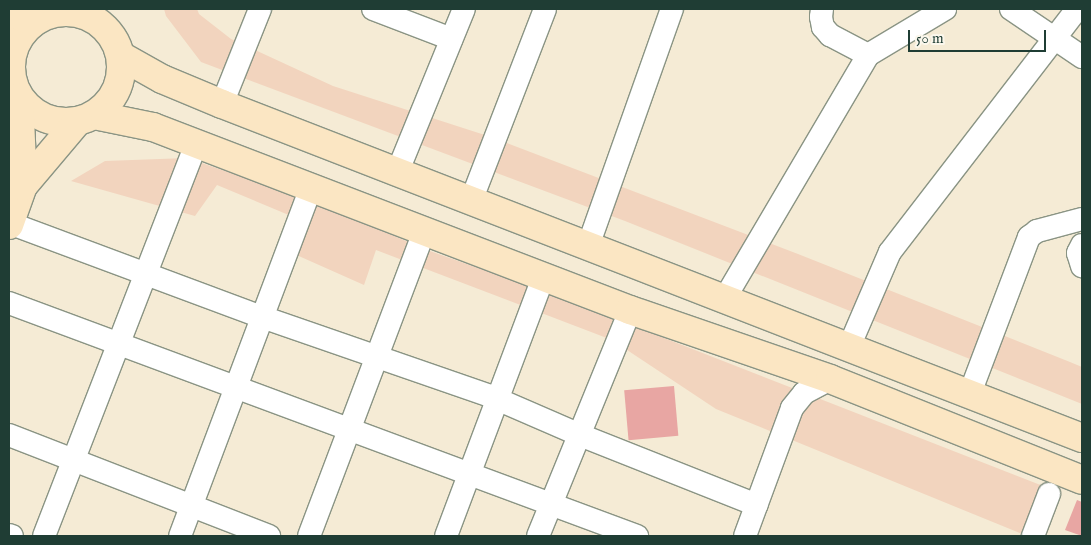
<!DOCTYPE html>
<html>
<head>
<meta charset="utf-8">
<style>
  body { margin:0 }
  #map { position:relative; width:1091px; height:545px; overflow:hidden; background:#f5ebd5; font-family:"IM FELL English",serif }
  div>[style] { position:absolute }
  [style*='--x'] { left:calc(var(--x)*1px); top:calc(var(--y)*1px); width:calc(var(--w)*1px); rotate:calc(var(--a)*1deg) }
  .built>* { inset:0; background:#f2d4be }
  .building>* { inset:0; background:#e8a6a3; transform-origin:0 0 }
  .roads { filter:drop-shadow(1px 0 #8a9484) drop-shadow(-1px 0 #8a9484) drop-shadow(0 1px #8a9484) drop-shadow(0 -1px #8a9484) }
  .street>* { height:22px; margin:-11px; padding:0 11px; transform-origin:11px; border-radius:11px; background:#fff }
  .secondary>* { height:28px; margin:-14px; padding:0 14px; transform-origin:14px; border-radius:14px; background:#fbe6c3 }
  .secondary>.ring { margin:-14px; padding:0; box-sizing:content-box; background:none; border:28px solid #fbe6c3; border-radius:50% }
  span { translate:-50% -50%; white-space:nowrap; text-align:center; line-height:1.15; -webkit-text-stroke:4.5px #fbf7ec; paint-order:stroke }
  .frame { position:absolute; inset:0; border:10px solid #1f3d34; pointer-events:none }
  .scale { position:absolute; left:908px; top:30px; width:138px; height:22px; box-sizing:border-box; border:2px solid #1f3d34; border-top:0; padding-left:6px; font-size:15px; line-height:18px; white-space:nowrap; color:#1f3d34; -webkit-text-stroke:4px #fbf7ec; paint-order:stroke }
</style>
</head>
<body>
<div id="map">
  <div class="built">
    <i style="clip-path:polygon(164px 9px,197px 9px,199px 14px,231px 39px,333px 86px,491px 137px,798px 254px,1070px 362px,1082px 367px,1082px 404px,625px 221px,201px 62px,166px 16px)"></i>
    <i style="clip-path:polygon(187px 158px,310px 200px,427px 250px,549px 293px,1056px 491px,1027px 536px,716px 409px,612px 340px,376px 250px,364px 285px,292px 253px,303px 221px,217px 185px,195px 216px,71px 181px,105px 161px)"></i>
  </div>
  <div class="building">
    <i style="left:674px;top:386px;width:50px;height:50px;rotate:85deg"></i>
    <i style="clip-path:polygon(1077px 500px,1082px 502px,1082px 536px,1065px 530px)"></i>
  </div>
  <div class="roads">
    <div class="street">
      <i style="--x:373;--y:9;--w:84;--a:21"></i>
      <i style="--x:822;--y:9;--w:8;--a:97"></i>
      <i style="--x:821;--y:17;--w:10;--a:79"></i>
      <i style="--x:823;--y:27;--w:11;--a:49"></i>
      <i style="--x:830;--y:35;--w:43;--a:27.8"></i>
      <i style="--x:1011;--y:9;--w:86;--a:34.1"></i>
      <i style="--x:222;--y:104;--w:102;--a:-68.2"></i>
      <i style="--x:397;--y:173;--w:177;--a:-67.8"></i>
      <i style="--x:471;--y:201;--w:206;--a:-68.9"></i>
      <i style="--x:9;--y:223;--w:270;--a:20.4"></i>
      <i style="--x:262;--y:317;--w:241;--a:19.1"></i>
      <i style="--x:490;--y:396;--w:98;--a:23.4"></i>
      <i style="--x:580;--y:435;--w:190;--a:21.6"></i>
      <i style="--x:1082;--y:245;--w:9;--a:117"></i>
      <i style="--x:1078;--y:253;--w:14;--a:73"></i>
      <i style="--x:588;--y:246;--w:251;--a:-70.5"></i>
      <i style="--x:725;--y:298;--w:282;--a:-59.5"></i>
      <i style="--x:868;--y:55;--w:90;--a:-30.9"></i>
      <i style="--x:9;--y:303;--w:670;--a:20.36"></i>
      <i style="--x:849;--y:347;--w:103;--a:-66.7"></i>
      <i style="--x:890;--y:252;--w:307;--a:-52.4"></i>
      <i style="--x:970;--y:393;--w:167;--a:-69.3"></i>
      <i style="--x:1029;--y:237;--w:10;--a:-37"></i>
      <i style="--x:1037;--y:231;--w:47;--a:-14.9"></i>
      <i style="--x:9;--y:435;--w:279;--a:21.2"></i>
      <i style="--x:9;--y:535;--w:3;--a:18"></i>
      <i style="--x:44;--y:536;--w:420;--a:-68.8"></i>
      <i style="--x:180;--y:536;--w:372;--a:-69.4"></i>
      <i style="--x:309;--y:536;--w:326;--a:-69.3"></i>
      <i style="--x:446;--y:536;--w:279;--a:-69.4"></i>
      <i style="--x:538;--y:536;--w:244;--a:-67.8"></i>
      <i style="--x:745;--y:536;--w:136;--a:-69.8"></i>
      <i style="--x:792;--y:408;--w:19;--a:-51"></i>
      <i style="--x:804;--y:393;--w:30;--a:-28"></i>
      <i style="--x:1033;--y:536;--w:45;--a:-69.1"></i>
    </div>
    <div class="secondary">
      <i class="ring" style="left:11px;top:12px;width:82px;height:82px"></i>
      <i style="--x:9;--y:12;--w:27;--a:22"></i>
      <i style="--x:121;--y:56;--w:47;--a:29.3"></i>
      <i style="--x:162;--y:79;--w:65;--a:22.6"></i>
      <i style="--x:222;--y:104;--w:923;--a:21.22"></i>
      <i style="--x:19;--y:97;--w:89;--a:87.4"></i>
      <i style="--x:94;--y:115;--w:60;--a:11.5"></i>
      <i style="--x:153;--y:127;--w:511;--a:20.99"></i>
      <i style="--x:630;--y:310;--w:212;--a:19"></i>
      <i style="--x:830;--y:379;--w:271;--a:21.8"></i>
      <i style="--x:9;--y:225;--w:41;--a:-70.3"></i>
      <i style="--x:23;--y:186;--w:85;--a:-49.8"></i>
    </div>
  </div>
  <div class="frame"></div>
  <div class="scale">50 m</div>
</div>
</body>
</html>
